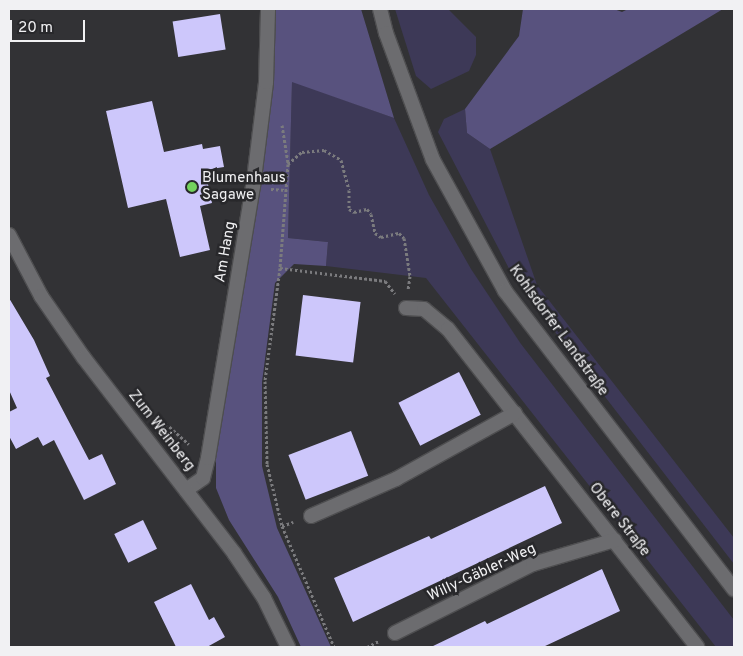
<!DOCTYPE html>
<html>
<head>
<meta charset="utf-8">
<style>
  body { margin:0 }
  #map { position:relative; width:743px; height:656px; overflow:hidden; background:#323235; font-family:Overpass,sans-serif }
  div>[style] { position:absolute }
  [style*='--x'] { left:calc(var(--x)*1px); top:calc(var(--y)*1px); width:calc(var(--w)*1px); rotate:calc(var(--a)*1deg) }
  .green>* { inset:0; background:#3d3957 }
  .forest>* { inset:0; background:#58527e }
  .building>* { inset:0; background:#cdc7fb; transform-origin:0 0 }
  .path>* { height:3px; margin-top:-1.5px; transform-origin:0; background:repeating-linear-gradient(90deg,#7b7b7e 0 2.5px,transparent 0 5px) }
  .roads { filter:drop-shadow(1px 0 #4e4e50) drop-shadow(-1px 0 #4e4e50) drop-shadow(0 1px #4e4e50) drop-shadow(0 -1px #4e4e50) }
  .minor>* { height:14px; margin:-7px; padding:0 7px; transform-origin:7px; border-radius:7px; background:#6c6c6f }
  .tertiary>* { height:14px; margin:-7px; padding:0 7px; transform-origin:7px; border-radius:7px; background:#6c6c6f }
  .dots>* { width:14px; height:14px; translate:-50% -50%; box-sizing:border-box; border:2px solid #28282b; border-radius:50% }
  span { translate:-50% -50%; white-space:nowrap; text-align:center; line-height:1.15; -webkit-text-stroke:5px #28282b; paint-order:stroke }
  .poi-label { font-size:15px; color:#f1f1f3 }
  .left { translate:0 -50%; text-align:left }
  .street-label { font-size:15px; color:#f1f1f3 }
  .frame { position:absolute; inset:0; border:10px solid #f1f1f3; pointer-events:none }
  .scale { position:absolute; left:10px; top:20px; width:75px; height:22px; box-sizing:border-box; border:2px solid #f1f1f3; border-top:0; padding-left:6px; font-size:15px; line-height:18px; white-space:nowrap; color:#f1f1f3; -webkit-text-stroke:4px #28282b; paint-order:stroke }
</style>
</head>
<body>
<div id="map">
  <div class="green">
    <i style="clip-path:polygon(395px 9px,448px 9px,476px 37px,476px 55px,469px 71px,431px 89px,416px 76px)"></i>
    <i style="clip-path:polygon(292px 81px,394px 118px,429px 195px,471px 269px,521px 344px,734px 620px,734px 647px,716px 647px,426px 278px,326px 266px,328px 242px,288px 238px)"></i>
    <i style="clip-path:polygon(465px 109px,467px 133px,490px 149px,537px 285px,734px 538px,734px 564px,515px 280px,438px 132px,444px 119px)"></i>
  </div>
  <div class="forest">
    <i style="clip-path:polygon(273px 9px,361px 9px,394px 118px,292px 82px,288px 238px,328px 242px,326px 266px,294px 264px,275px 283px,262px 382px,262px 466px,277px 528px,331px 647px,301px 647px,278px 597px,229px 520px,216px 488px,216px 439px,261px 182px,273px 77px)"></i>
    <i style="clip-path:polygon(523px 9px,614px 9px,622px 12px,628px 9px,723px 9px,490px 149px,467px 133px,465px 109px,519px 36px)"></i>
  </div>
  <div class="building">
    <i style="left:220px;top:14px;width:36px;height:48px;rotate:81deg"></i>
    <i style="clip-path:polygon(152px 101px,164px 152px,202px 144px,203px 149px,220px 146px,224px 167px,205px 170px,212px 203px,200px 206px,210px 250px,180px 257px,166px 199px,128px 208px,106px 111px)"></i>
    <i style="left:303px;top:295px;width:58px;height:61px;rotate:7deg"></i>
    <i style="clip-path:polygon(9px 298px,34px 340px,50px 376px,46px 378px,89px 460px,102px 454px,116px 484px,84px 500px,54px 440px,43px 446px,38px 437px,16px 449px,9px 436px,9px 412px,17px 408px,9px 390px)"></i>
    <i style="left:459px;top:372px;width:48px;height:68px;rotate:63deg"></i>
    <i style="left:351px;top:431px;width:48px;height:67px;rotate:69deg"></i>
    <i style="clip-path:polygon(545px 486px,562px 523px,353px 622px,334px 578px,429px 536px,431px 539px)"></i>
    <i style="left:143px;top:520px;width:32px;height:32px;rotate:64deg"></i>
    <i style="clip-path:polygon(602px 569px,620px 611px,543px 647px,431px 647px,485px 621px,487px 624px)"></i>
    <i style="clip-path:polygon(191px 584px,209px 620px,214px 617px,225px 637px,207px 647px,176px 647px,154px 602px)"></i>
  </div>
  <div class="path">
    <i style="--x:282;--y:125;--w:39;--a:81"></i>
    <i style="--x:288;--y:164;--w:104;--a:94.4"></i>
    <i style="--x:280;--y:268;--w:114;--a:97.6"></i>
    <i style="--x:265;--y:381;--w:83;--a:88.6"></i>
    <i style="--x:267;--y:464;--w:64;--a:76.4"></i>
    <i style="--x:282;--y:526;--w:132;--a:66.7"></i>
    <i style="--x:288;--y:164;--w:18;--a:-41"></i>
    <i style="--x:302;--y:152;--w:22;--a:-5"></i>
    <i style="--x:324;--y:150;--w:20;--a:30"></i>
    <i style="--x:341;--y:160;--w:31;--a:75"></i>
    <i style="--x:349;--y:190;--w:19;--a:90"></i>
    <i style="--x:349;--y:209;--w:6;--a:31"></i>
    <i style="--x:354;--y:212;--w:13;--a:-13"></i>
    <i style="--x:367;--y:209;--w:6;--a:51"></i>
    <i style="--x:371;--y:214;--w:19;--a:78"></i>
    <i style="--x:375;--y:233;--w:7;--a:34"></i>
    <i style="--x:381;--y:237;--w:18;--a:-13"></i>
    <i style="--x:399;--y:233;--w:7;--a:45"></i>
    <i style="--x:404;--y:238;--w:38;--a:81"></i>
    <i style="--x:410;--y:276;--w:14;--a:98"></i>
    <i style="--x:271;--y:189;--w:15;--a:4"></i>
    <i style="--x:280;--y:268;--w:106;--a:7.1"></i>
    <i style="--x:385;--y:281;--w:16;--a:52"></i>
    <i style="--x:162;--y:420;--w:36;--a:42"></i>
    <i style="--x:282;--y:526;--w:12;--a:-20"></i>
    <i style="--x:367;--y:647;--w:13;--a:-27"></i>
  </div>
  <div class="roads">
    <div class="minor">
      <i style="--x:406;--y:308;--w:18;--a:3"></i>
      <i style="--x:424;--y:309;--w:31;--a:40"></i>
      <i style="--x:448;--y:329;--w:404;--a:51.9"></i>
      <i style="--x:186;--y:490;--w:21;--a:-35"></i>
      <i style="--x:203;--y:478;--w:21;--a:-76"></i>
      <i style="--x:208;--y:458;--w:275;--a:-80.6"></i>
      <i style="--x:253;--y:187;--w:106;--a:-82.9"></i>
      <i style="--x:266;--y:82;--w:73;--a:-88.4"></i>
      <i style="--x:311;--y:516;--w:93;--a:-23.5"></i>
      <i style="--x:396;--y:479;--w:136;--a:-29"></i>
      <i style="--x:395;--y:633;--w:154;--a:-26.6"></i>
      <i style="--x:533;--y:564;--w:85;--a:-16.3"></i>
    </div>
    <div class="tertiary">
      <i style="--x:380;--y:9;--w:25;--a:76"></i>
      <i style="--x:386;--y:33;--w:135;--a:69.7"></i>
      <i style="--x:433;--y:160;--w:149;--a:61.2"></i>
      <i style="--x:505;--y:291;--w:376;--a:52.5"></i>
      <i style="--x:9;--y:235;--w:69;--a:62.3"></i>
      <i style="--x:41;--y:296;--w:75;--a:55.3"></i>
      <i style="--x:84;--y:358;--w:246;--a:52.4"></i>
      <i style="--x:234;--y:553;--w:54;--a:56.3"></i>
      <i style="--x:264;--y:598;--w:55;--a:63.9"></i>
    </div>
  </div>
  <div class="dots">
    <i style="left:192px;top:187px;background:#73d25c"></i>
  </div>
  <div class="poi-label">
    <span class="left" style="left:202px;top:187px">Blumenhaus<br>Sagawe</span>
  </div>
  <div class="street-label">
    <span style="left:226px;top:252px;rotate:-80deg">Am Hang</span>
    <span style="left:558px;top:331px;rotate:54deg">Kohlsdorfer Landstraße</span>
    <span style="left:161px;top:431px;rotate:52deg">Zum Weinberg</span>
    <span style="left:619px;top:520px;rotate:52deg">Obere Straße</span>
    <span style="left:482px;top:573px;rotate:-25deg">Willy-Gäbler-Weg</span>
  </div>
  <div class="frame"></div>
  <div class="scale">20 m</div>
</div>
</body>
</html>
